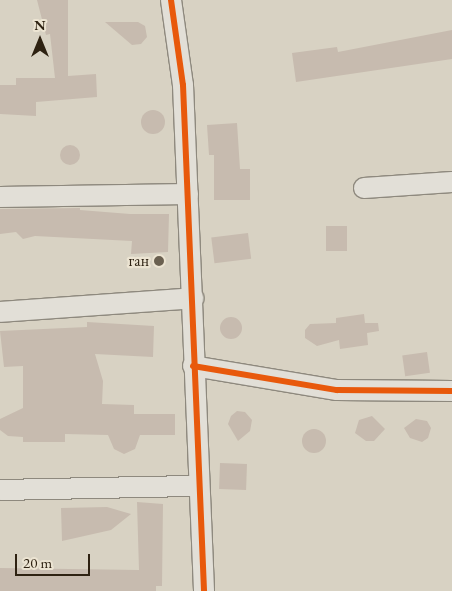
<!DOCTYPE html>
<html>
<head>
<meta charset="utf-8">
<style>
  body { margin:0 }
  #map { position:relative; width:452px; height:591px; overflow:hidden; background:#d8d2c3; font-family:"EB Garamond",serif }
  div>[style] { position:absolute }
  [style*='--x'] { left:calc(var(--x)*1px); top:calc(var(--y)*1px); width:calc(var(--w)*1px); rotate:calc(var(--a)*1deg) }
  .building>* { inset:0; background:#c7bbaf; transform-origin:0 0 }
  .round { border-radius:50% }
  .roads { filter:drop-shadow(1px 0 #8e897e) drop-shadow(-1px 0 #8e897e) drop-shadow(0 1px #8e897e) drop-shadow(0 -1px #8e897e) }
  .street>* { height:20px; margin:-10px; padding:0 10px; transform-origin:10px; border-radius:10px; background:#e2dfd7 }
  .cycleway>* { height:6px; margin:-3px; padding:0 3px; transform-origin:3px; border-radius:3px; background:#e8590c }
  .dots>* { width:14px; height:14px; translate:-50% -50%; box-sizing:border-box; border:2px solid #ece4d2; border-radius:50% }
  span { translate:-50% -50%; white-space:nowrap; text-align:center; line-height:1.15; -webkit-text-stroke:4.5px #ece4d2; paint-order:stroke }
  .poi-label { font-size:16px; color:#2e2212 }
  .right { translate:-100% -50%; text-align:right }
  .north { position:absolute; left:15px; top:15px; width:50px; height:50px; -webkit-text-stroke:4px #ece4d2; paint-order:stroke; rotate:0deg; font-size:14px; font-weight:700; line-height:20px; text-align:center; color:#2e2212 }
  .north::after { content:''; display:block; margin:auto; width:18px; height:22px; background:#2e2212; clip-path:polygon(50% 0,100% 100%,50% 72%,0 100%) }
  .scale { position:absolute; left:15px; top:554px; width:75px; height:22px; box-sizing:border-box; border:2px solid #2e2212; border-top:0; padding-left:6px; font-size:15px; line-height:18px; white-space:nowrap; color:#2e2212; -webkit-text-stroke:4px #ece4d2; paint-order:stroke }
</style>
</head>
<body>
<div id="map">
  <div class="building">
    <i style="clip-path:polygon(37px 0,68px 0,68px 76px,96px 74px,97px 97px,36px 102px,36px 116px,0 114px,0 85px,16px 85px,16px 78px,55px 78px,50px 34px,46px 35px)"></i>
    <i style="clip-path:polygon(105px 22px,138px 22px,145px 26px,147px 37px,141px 44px,132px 45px)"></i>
    <i style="clip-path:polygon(452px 30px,452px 59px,296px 82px,292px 53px,337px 47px,338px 52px)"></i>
    <i class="round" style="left:141px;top:110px;width:24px;height:24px"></i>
    <i style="clip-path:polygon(237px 123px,240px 169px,250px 169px,250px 200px,214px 200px,214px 155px,209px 155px,207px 125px)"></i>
    <i class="round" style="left:60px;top:145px;width:20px;height:20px"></i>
    <i style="clip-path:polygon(80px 208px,80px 210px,130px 214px,169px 214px,168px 252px,131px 254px,132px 241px,35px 236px,23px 239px,16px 232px,0 234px,0 209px)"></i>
    <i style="left:326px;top:226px;width:21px;height:25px"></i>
    <i style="left:248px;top:233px;width:26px;height:37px;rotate:83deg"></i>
    <i style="clip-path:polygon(364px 314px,365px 323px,378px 323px,379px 331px,367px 333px,368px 345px,340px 349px,339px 340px,317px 346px,305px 338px,305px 330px,310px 324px,336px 323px,336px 318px)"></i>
    <i class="round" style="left:220px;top:317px;width:22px;height:22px"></i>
    <i style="clip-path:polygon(87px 322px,154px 326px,153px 357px,95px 354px,103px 381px,102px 404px,134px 405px,134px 414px,175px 414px,175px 435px,140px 435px,135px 449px,124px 454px,114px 449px,108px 435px,65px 434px,65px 442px,23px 442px,23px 437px,8px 436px,0 430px,0 419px,23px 408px,23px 366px,4px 367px,0 331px,87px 327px)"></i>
    <i style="left:427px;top:352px;width:21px;height:25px;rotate:82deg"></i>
    <i style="clip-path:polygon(237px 411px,245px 412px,252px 420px,250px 431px,238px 441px,228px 424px,231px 416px)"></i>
    <i style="clip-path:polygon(372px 416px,385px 429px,374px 441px,366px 441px,355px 433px,359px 420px)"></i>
    <i style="clip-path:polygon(416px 419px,427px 421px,431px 428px,428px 438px,422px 442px,410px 438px,404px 428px)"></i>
    <i class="round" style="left:302px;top:429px;width:24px;height:24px"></i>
    <i style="left:220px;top:463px;width:27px;height:26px;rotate:2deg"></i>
    <i style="clip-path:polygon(137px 502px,163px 504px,162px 586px,156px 586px,156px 591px,0 591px,0 568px,139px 570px)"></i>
    <i style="clip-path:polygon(107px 507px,131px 514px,111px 530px,62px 541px,61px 508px)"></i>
  </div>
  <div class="roads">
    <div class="street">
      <i style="--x:171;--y:0;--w:86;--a:82"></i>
      <i style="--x:183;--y:85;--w:506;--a:87.62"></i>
      <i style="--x:364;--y:188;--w:88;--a:-3.9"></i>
      <i style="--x:0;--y:197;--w:188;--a:-0.9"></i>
      <i style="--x:0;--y:312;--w:194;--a:-4.1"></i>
      <i style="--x:193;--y:366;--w:146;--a:9.5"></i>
      <i style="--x:337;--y:390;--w:115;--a:0.5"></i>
      <i style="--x:0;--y:490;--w:198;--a:-1.2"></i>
    </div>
  </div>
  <div class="cycleway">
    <i style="--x:171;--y:0;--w:86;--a:82"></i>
    <i style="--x:183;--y:85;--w:506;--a:87.62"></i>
    <i style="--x:193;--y:366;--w:146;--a:9.5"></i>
    <i style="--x:337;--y:390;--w:115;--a:0.5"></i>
  </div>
  <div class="dots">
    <i style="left:159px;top:261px;background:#6a6050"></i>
  </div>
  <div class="poi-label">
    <span class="right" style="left:149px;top:261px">ган</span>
  </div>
  <div class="north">N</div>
  <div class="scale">20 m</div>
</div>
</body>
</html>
